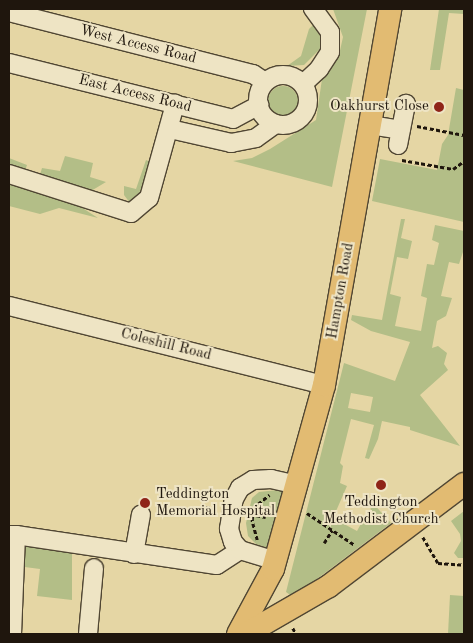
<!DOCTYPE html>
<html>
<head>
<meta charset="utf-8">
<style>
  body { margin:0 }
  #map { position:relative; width:473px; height:643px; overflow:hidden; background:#e5d6a4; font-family:"Old Standard TT",serif }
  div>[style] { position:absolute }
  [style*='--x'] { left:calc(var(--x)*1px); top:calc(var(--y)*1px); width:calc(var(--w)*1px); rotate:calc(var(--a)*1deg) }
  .green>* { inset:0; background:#b3be87 }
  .round { border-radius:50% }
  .path>* { height:2.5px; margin-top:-1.25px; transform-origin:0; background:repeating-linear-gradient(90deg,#1f160d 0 4px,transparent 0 6.5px) }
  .roads { filter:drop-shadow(1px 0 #504633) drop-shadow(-1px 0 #504633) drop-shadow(0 1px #504633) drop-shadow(0 -1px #504633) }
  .minor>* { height:18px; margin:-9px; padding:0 9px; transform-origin:9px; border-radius:9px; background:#eee4c4 }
  .minor>.ring { margin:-9px; padding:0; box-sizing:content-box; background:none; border:18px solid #eee4c4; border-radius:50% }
  .major>* { height:22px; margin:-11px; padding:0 11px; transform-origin:11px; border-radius:11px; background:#e2bb72 }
  .dots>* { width:14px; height:14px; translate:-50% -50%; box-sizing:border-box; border:2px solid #eee4c4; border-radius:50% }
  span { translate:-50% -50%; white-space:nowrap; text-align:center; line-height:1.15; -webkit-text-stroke:4px #eee4c4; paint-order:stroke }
  .street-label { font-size:15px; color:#1f160d }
  .poi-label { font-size:15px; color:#1f160d }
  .right { translate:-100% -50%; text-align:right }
  .left { translate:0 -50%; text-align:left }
  .frame { position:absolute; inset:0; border:10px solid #1f160d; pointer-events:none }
</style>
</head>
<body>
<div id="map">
  <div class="green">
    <i style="clip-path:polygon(333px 9px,367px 9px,332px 187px,233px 161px,252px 158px,270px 149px,316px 120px,322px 79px,339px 55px,343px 37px)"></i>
    <i style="clip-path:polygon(439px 9px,464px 9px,464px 14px,449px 13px,440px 70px,430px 70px)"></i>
    <i style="clip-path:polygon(317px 21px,323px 29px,324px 45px,304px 65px,287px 66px,301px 56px,309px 29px)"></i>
    <i class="round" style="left:268px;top:86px;width:30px;height:30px"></i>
    <i style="clip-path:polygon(456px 88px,464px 90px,464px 222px,372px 201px,380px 159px,437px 170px,442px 144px,448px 135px)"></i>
    <i style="clip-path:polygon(65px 156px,93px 163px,90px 177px,106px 182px,91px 191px,79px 190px,39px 178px,42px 168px,60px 171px)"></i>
    <i style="clip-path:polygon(9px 158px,27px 165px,25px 171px,98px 218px,59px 208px,40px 214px,9px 206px)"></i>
    <i style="clip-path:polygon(146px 160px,153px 163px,146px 191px,130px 203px,124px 195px,124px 186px,136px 189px)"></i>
    <i style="clip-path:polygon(evenodd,401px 219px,405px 219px,401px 238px,412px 241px,408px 259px,397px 257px,390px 294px,401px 297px,395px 326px,421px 331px,427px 298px,421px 296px,427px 264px,434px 265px,439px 243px,432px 240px,435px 225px,464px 231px,464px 249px,459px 264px,449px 262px,441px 296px,452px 298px,446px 316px,437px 321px,432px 348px,438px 346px,447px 353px,444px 364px,448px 370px,420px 395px,460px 446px,410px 430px,410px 427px,382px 421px,378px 439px,369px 459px,365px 458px,374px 425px,351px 419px,340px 463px,343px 466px,340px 483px,347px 486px,333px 518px,357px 531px,363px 520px,372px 517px,369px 499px,391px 523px,293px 597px,286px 592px,344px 363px,395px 381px,410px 342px,371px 331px,351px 320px,352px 315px,382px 320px,401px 219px,351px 393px,373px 397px,370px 412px,348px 408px,351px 393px)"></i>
    <i style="clip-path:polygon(287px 489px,270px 549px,256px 544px,248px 536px,246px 523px,252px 498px,259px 492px)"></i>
    <i style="clip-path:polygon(464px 511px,464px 558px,458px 558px,454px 553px,461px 541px,460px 534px,451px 521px)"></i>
    <i style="clip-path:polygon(20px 546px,72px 548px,72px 600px,37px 596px,40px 569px,17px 566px)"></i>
    <i style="clip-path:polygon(450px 595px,464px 596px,464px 634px,448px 634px)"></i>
  </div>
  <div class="path">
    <i style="--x:417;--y:126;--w:48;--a:10.8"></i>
    <i style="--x:402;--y:160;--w:52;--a:10"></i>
    <i style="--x:453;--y:169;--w:14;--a:-36"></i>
    <i style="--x:206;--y:507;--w:12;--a:9"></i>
    <i style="--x:307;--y:513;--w:58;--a:33.7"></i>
    <i style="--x:250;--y:514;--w:16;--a:11"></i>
    <i style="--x:423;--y:537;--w:30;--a:60"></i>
    <i style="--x:438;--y:563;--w:26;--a:4"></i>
    <i style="--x:257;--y:540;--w:20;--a:-105"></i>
    <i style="--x:252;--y:521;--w:13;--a:-86"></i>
    <i style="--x:253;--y:508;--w:21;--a:-39"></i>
    <i style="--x:324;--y:543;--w:15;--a:-58"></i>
    <i style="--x:293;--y:628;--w:7;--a:63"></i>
  </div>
  <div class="roads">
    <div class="minor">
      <i style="--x:9;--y:12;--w:252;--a:14.3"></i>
      <i style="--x:253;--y:74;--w:14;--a:34"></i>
      <i style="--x:9;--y:63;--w:231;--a:14"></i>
      <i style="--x:233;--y:119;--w:30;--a:-28"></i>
      <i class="ring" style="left:258px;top:75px;width:32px;height:32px"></i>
      <i style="--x:303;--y:84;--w:22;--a:-43"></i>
      <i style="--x:319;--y:69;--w:20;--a:-57"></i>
      <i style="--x:330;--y:52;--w:20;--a:-90"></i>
      <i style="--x:330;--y:32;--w:29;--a:-126"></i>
      <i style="--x:370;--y:125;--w:31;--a:9"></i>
      <i style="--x:170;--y:129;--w:63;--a:12.9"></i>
      <i style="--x:231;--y:143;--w:25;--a:-11"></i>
      <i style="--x:256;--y:138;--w:24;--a:-36"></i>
      <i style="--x:398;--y:145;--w:42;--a:-79"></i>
      <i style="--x:9;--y:174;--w:128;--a:17.7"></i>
      <i style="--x:131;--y:213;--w:23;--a:-40"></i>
      <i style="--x:149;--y:198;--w:98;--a:-74.5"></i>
      <i style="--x:9;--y:306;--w:325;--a:14.1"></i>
      <i style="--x:9;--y:535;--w:7;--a:0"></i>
      <i style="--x:16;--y:535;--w:99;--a:92.3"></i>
      <i style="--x:16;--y:535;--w:203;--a:8.5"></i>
      <i style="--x:217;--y:565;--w:27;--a:-33"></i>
      <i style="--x:134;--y:554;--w:40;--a:-80"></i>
      <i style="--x:276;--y:561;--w:38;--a:-163"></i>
      <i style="--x:240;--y:550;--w:11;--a:-131"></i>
      <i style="--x:233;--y:542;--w:14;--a:-107"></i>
      <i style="--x:229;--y:529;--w:30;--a:-81"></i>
      <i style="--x:234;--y:499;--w:13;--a:-61"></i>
      <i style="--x:240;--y:488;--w:15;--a:-32"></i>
      <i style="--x:253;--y:480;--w:18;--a:-3"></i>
      <i style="--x:271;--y:479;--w:26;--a:13"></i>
      <i style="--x:88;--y:634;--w:66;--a:-84.8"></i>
    </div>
    <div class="major">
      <i style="--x:238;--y:634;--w:74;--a:-61.7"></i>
      <i style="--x:273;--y:569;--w:191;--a:-74.5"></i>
      <i style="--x:324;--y:385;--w:382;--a:-80"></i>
      <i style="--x:246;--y:634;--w:96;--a:-30"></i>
      <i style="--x:329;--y:586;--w:169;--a:-37.1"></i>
    </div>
  </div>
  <div class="dots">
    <i style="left:439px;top:107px;background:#8f2418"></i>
    <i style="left:381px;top:485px;background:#8f2418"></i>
    <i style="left:145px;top:503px;background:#8f2418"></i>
  </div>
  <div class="street-label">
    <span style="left:138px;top:45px;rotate:14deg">West Access Road</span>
    <span style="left:135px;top:94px;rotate:14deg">East Access Road</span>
    <span style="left:341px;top:291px;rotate:-80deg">Hampton Road</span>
    <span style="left:166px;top:345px;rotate:14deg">Coleshill Road</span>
  </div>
  <div class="poi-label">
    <span class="right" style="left:429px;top:107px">Oakhurst Close</span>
    <span class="left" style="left:156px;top:503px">Teddington<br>Memorial Hospital</span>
    <span style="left:381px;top:511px">Teddington<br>Methodist Church</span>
  </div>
  <div class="frame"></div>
</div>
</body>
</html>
